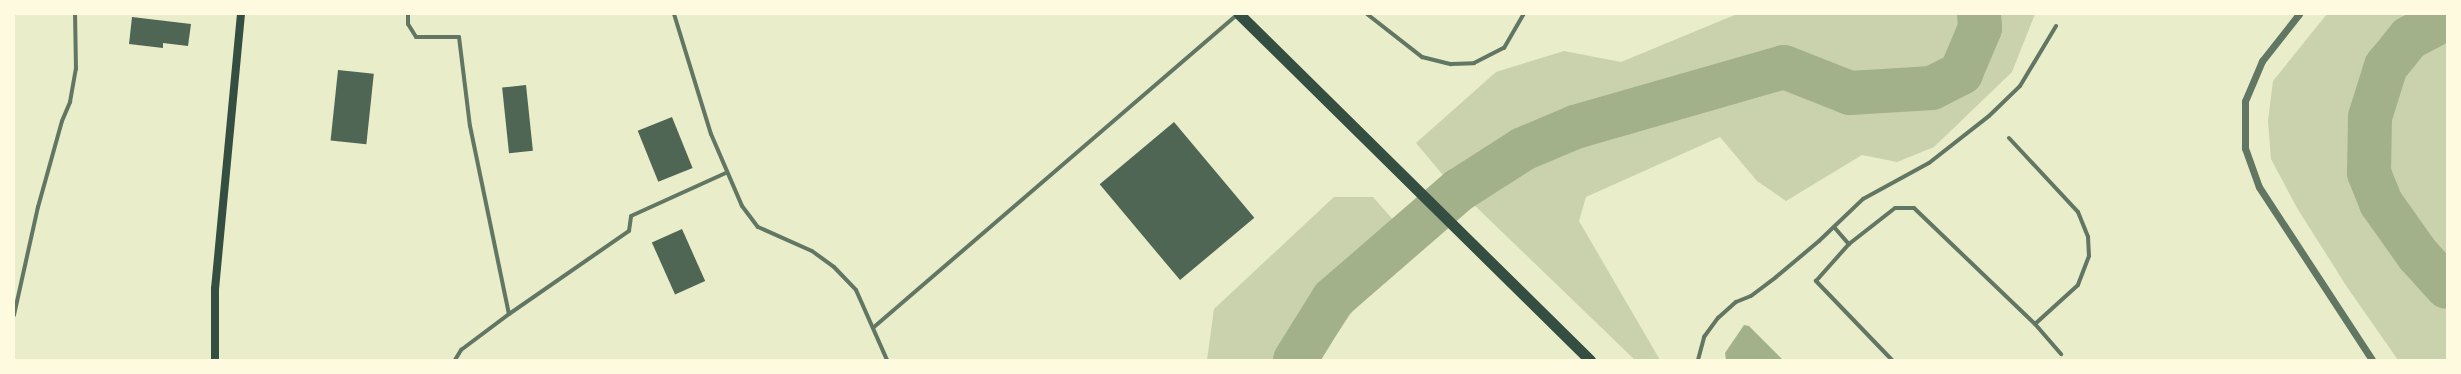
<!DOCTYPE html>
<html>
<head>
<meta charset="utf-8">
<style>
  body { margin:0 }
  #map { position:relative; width:2461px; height:374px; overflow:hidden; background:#e9edc9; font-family:"Archivo Narrow",sans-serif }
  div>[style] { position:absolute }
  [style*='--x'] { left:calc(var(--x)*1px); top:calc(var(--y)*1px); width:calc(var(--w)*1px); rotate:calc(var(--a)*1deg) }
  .green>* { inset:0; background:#cad2ad }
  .water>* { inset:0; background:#a3b18a }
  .river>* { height:44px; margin:-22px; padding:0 22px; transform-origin:22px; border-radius:22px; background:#a3b18a }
  .building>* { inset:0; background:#4f6655; transform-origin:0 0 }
  .minor>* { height:4px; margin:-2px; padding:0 2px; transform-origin:2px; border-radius:2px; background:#617663 }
  .tertiary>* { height:7px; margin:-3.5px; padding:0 3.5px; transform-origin:3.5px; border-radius:3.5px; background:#617663 }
  .secondary>* { height:8px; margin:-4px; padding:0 4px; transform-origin:4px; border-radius:4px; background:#344e41 }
  .trunk>* { height:11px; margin:-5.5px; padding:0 5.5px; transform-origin:5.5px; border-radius:5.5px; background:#344e41 }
  span { translate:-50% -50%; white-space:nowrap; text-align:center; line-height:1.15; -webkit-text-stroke:4px #fefae0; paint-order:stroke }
  .frame { position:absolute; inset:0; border:15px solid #fefae0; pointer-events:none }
</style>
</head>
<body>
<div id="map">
  <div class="green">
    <i style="clip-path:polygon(1737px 14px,2035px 14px,2012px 72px,1934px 147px,1897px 162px,1862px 155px,1786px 201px,1757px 181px,1720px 137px,1586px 197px,1579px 221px,1660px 360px,1635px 360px,1442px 174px,1416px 143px,1496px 72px,1564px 51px,1621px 62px)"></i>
    <i style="clip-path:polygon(2327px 14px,2447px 14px,2447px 360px,2398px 360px,2347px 287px,2297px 208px,2271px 159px,2268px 121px,2273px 81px)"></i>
    <i style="clip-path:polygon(1334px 197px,1373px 197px,1403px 231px,1395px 252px,1318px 360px,1207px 360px,1214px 309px)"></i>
  </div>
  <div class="water">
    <i style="clip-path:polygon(1744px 325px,1749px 326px,1783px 360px,1726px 360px,1725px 353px)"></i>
  </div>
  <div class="river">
    <i style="--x:2447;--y:18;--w:43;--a:152.2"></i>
    <i style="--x:2409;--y:38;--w:36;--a:129"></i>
    <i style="--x:2386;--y:66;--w:53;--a:107.4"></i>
    <i style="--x:2370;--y:117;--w:56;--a:91"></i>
    <i style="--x:2369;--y:173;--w:32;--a:68"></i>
    <i style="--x:2381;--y:203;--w:64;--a:54.6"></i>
    <i style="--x:2418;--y:255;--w:43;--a:47.8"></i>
    <i style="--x:1295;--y:360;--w:72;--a:-58.1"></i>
    <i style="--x:1333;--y:299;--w:167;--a:-40.9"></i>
    <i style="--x:1459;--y:190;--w:76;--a:-32.6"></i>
    <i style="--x:1523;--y:149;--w:56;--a:-22.9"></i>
    <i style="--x:1575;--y:127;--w:217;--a:-16"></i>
    <i style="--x:1784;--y:67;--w:71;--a:21.5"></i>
    <i style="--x:1850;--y:93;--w:82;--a:-3.5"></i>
    <i style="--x:1932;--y:88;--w:33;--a:-27"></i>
    <i style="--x:1961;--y:73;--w:49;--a:-67.1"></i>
    <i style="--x:1980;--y:28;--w:14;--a:-94"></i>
  </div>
  <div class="building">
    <i style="clip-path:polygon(132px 17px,191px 24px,188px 46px,163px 43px,163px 48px,129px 44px)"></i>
    <i style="left:338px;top:70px;width:36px;height:71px;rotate:6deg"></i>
    <i style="left:526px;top:85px;width:66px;height:24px;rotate:84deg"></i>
    <i style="left:672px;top:117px;width:55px;height:37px;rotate:68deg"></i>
    <i style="left:1174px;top:122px;width:125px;height:97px;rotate:50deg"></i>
    <i style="left:682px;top:229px;width:57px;height:33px;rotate:66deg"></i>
  </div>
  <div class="minor">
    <i style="--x:408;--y:14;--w:10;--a:90"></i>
    <i style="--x:408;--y:24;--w:15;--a:58"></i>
    <i style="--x:416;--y:37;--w:43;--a:0"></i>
    <i style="--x:459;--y:37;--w:90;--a:83"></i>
    <i style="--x:470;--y:126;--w:192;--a:78.3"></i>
    <i style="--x:674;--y:14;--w:126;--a:72.9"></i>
    <i style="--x:711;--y:134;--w:78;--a:66.7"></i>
    <i style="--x:742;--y:206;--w:26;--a:53"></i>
    <i style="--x:758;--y:227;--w:59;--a:24"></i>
    <i style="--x:812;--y:251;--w:27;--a:36"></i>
    <i style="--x:834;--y:267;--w:32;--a:46"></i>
    <i style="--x:856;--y:290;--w:77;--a:66.1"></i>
    <i style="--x:1367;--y:14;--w:70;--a:38"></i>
    <i style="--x:1422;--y:57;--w:30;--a:14"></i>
    <i style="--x:1451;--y:64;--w:23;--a:-2"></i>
    <i style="--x:1474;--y:63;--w:34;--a:-27"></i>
    <i style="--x:1504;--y:48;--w:39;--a:-60"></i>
    <i style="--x:2009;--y:138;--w:101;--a:47"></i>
    <i style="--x:2078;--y:212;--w:27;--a:68"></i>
    <i style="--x:2088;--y:237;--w:19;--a:87"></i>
    <i style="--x:2089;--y:256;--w:31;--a:111"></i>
    <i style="--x:2078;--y:285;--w:58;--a:137.8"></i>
    <i style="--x:1834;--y:227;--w:23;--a:49"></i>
    <i style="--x:14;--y:315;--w:111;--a:-77.5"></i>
    <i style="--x:38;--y:207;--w:89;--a:-74.4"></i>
    <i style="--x:62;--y:121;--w:21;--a:-67"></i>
    <i style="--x:70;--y:102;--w:34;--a:-80"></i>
    <i style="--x:76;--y:69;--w:55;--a:-91"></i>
    <i style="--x:874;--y:327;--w:480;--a:-40.7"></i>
    <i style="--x:455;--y:360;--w:12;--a:-59"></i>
    <i style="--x:461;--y:350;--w:60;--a:-36.9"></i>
    <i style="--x:509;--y:314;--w:146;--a:-34.7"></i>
    <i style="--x:629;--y:231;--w:15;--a:-82"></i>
    <i style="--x:631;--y:216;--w:104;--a:-24.4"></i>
    <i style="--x:1698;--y:360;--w:24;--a:-75"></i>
    <i style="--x:1704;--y:337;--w:24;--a:-54"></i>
    <i style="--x:1718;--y:318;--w:24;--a:-42"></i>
    <i style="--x:1736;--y:302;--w:16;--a:-22"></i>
    <i style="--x:1751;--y:296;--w:31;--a:-37"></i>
    <i style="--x:1776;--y:277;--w:56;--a:-39.9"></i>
    <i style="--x:1819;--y:241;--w:61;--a:-43.7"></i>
    <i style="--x:1863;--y:199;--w:75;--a:-28.6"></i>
    <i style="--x:1929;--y:163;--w:76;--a:-38.1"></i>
    <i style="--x:1989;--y:116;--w:43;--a:-44.1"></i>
    <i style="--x:2020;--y:86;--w:70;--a:-59"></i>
    <i style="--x:1892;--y:360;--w:110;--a:-133.9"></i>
    <i style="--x:1816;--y:281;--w:50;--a:-48.3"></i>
    <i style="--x:1849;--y:244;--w:58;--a:-38"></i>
    <i style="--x:1895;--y:208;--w:19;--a:0"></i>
    <i style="--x:1914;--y:208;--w:168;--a:43.8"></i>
    <i style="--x:2035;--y:324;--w:40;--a:49"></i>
  </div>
  <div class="tertiary">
    <i style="--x:2299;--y:14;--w:60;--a:128.2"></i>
    <i style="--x:2262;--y:61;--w:43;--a:113"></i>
    <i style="--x:2245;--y:101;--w:47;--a:90"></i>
    <i style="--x:2245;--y:148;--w:41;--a:70.3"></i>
    <i style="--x:2259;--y:187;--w:207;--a:56.8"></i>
  </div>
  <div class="secondary">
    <i style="--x:215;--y:360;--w:71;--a:-90"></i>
    <i style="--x:215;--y:289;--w:276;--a:-84.6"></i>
  </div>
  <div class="trunk">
    <i style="--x:1239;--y:14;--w:493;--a:44.6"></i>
  </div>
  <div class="frame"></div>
</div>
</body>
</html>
